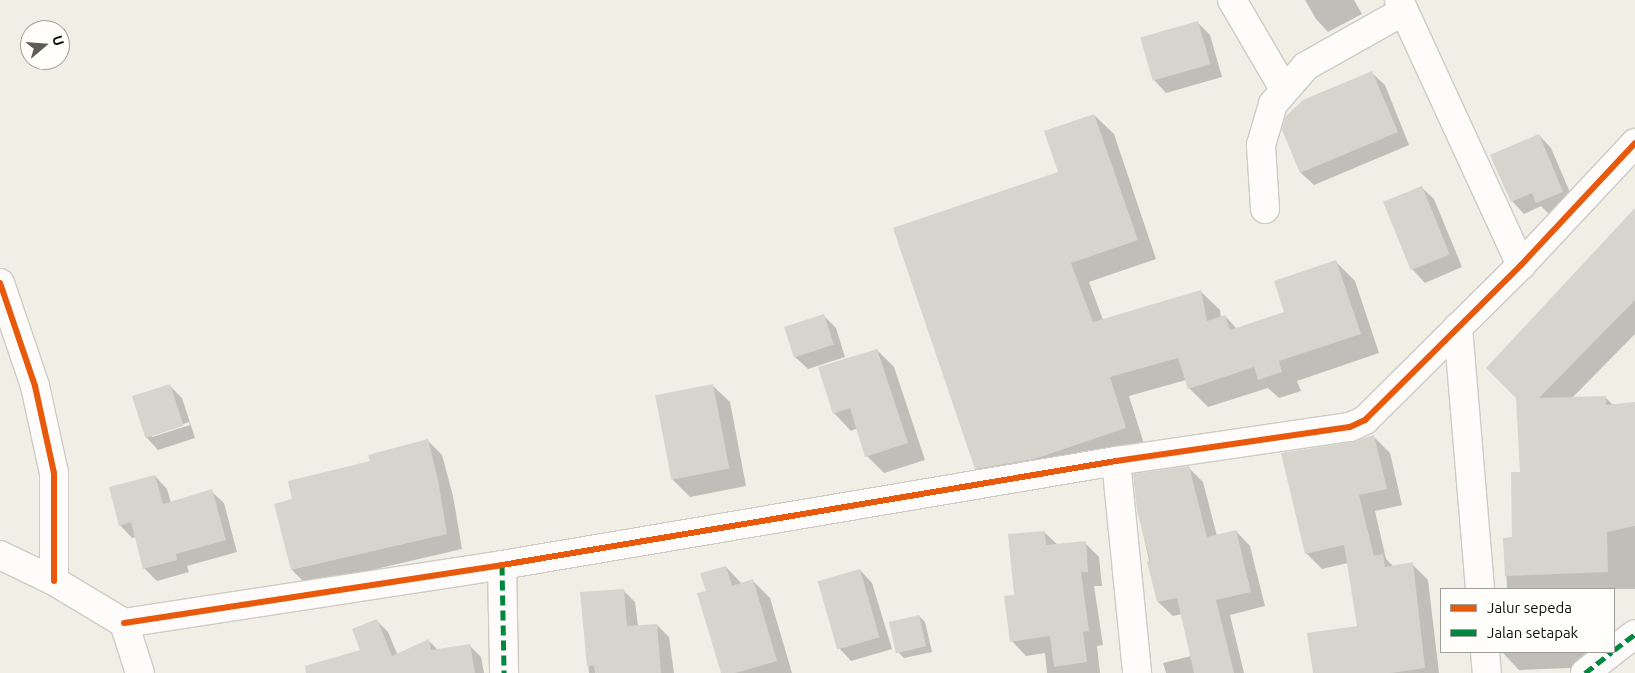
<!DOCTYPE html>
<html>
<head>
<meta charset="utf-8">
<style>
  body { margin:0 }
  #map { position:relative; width:1635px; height:673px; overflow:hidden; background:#f1eee6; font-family:Ubuntu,sans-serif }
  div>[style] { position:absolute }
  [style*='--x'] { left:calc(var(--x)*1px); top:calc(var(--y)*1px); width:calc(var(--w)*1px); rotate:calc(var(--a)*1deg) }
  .shadow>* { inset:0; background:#0003 }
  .building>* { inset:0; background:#d6d4cd; transform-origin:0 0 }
  .roads { filter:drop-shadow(1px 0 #cdcbc4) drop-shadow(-1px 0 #cdcbc4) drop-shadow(0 1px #cdcbc4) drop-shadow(0 -1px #cdcbc4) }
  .minor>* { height:28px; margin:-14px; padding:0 14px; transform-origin:14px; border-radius:14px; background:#fdfcfb }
  .quiet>* { height:5px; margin-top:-2.5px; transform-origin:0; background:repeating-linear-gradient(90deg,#00873e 0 10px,transparent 0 15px) }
  .cycleway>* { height:6px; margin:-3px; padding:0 3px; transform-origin:3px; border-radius:3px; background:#e8590c }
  span { translate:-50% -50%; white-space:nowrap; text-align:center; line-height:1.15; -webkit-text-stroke:4.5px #fffefb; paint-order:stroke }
  .legend { position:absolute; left:1440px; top:588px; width:175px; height:65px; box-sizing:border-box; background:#fffefb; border:1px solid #9f9e9a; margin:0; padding:6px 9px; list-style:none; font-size:15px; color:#100e09 }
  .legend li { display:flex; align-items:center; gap:10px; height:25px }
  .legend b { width:25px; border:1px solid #9f9e9a }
  .north { position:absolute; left:20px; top:20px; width:50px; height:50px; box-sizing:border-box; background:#fffefb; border:1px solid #9f9e9a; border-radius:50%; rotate:72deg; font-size:14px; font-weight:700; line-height:20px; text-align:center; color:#100e09 }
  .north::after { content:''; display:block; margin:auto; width:18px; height:22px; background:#5f5c56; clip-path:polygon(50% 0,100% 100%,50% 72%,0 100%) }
</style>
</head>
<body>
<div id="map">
  <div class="shadow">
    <i style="clip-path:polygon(1305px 0,1354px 0,1362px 14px,1328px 32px,1316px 19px)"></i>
    <i style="clip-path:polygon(1198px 23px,1210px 35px,1222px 77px,1166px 93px,1154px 80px)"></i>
    <i style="clip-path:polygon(1372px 73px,1385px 85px,1409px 145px,1314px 185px,1301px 173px,1283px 130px)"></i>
    <i style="clip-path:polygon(1094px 115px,1114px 134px,1156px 259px,1089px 282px,1103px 320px,1200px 291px,1220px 310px,1221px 318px,1225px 316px,1237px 329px,1286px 313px,1335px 261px,1355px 281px,1379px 353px,1297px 381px,1301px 391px,1279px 398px,1268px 388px,1208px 407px,1189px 388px,1186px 380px,1129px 396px,1145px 447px,995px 488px,976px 468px,1060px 173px)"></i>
    <i style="clip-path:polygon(1539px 135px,1551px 148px,1575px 204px,1550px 215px,1541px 206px,1524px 214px,1512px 201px)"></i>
    <i style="clip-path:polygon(1421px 187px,1434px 199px,1462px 267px,1425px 283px,1413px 270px)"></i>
    <i style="clip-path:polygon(1635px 209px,1635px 334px,1572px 398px,1605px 397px,1613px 405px,1635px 404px,1635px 589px,1507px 589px,1505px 539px,1513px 538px,1522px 473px,1517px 398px)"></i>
    <i style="clip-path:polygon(823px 315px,836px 328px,845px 357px,808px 369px,795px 357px)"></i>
    <i style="clip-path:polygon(877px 350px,894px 367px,925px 460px,884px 473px,867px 456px,858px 428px,851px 431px,834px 413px)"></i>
    <i style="clip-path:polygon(712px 385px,730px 402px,746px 486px,690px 497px,673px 480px,656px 397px)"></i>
    <i style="clip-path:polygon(evenodd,170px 386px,182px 398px,195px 438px,158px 450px,146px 437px,170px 386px,189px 422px,190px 425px,152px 437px,152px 435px,189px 422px)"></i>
    <i style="clip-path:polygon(1374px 437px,1390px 453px,1402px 505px,1375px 511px,1386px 559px,1394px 567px,1412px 564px,1428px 580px,1439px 673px,1314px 673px,1358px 627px,1348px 563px,1322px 569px,1306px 553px,1353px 444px)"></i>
    <i style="clip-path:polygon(427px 440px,442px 455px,453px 496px,462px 549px,307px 585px,292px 570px,294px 500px,372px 462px)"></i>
    <i style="clip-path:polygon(1189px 468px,1203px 482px,1217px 536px,1236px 531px,1250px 546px,1265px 606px,1230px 615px,1244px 673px,1166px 673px,1163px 663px,1191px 656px,1182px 614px,1173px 616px,1158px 602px,1138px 510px)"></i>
    <i style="clip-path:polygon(155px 476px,167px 489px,171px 503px,211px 491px,224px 503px,237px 552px,187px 566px,189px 572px,157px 581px,144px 568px,136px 537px,132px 538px,120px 525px)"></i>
    <i style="clip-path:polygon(1044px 532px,1058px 545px,1085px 543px,1099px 557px,1102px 586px,1094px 586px,1103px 645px,1097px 646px,1100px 673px,1047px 673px,1045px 653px,1026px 656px,1012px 641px,1015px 596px)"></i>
    <i style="clip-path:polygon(726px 567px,742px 584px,752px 580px,770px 598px,792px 673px,723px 673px,707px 592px)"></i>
    <i style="clip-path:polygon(860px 570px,872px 583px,892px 649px,851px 661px,839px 648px)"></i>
    <i style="clip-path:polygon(623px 590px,635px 602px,638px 626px,657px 625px,669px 637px,674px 673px,589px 673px,581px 594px)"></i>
    <i style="clip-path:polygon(919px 616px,925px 622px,932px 652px,904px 658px,898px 652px)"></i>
    <i style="clip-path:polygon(377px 621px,388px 632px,398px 656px,429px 641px,438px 650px,469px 645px,481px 657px,484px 673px,309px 673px,361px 651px)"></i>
    <i style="clip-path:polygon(1502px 652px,1595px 652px,1595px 667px,1519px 670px)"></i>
  </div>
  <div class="building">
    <i style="left:1198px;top:21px;width:45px;height:60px;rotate:74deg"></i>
    <i style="clip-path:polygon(1372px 71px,1398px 132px,1300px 173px,1282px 130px,1285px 117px,1303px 100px)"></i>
    <i style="clip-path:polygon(1094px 114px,1138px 240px,1071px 263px,1093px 322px,1201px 290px,1207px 321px,1225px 315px,1230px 330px,1284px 312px,1274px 281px,1336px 260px,1361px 334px,1279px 361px,1282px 372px,1258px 380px,1254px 367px,1188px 389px,1178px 358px,1110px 377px,1126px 428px,1034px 459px,975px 469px,893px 228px,1058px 172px,1044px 131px)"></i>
    <i style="clip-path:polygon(1539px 134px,1563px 192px,1536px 203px,1532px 193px,1511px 202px,1490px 155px)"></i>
    <i style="left:1422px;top:186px;width:74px;height:42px;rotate:68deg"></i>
    <i style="clip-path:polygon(1635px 208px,1635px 300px,1539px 398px,1606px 396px,1606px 405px,1635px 402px,1635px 526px,1607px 532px,1608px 572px,1505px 576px,1503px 538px,1512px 537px,1511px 472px,1520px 472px,1516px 398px,1486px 368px)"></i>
    <i style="left:824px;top:314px;width:32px;height:42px;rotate:72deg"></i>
    <i style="clip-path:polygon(877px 349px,908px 443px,865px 457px,850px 408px,833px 414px,818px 367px)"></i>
    <i style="left:170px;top:384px;width:44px;height:40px;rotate:72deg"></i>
    <i style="left:713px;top:384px;width:86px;height:59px;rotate:79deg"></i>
    <i style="clip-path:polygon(1374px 435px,1387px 489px,1359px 495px,1374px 556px,1383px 554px,1385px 567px,1413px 562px,1425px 668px,1391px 673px,1313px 673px,1307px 633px,1357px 626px,1344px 545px,1305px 554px,1281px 453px,1352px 442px)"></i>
    <i style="clip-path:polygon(428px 439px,438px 480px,447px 534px,291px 570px,274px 504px,292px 499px,288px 481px,370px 461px,368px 455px)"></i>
    <i style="clip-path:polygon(1189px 466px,1207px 537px,1236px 530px,1251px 592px,1216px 600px,1234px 673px,1194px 673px,1177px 598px,1157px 602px,1147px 562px,1150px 561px,1137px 510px,1133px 474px)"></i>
    <i style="clip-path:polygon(155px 475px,163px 504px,212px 489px,226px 540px,176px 554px,177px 560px,143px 569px,131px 522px,119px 526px,109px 487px)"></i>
    <i style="clip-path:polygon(1045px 531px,1046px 545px,1086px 541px,1088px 572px,1081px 572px,1089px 631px,1083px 632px,1087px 662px,1054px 667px,1050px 636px,1010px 642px,1004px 596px,1014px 595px,1008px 534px)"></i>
    <i style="clip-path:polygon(726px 566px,732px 586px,753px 579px,777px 661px,735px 673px,721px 673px,697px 593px,706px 591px,700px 573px)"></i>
    <i style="left:860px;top:569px;width:71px;height:44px;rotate:74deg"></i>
    <i style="clip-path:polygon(624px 589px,627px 626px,657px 624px,661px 673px,595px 673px,594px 666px,587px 666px,580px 592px)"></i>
    <i style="left:919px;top:615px;width:32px;height:31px;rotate:77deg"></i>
    <i style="clip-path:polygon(377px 619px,392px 656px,429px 639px,431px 650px,470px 644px,475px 673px,306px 673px,305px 666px,360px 650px,352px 629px)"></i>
  </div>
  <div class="roads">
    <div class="minor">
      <i style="--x:1232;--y:0;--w:103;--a:59.7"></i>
      <i style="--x:1399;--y:0;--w:292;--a:65.3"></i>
      <i style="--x:1265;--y:209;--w:64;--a:-93.6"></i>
      <i style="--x:1261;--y:145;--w:43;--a:-73.7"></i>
      <i style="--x:1273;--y:104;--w:50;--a:-49"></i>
      <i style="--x:1306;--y:66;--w:112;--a:-29.3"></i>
      <i style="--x:0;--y:283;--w:109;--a:71.2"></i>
      <i style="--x:35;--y:386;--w:89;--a:77.7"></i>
      <i style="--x:54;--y:473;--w:108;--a:90"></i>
      <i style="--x:1458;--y:327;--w:263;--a:85.2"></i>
      <i style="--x:1116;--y:461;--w:213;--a:84.3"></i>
      <i style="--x:0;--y:555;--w:60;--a:25.7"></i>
      <i style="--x:54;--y:581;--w:82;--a:31"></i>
      <i style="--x:124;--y:623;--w:52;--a:72.3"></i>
      <i style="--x:502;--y:565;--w:108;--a:88.9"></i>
      <i style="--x:124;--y:623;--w:382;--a:-8.7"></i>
      <i style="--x:502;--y:565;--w:623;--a:-9.61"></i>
      <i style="--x:1116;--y:461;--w:236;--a:-8.3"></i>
      <i style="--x:1350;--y:427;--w:17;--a:-25"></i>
      <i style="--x:1365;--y:420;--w:220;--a:-44.8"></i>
      <i style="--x:1521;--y:265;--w:167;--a:-46.9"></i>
      <i style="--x:1614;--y:650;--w:26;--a:-37"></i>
      <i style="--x:1485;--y:652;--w:21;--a:85"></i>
      <i style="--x:1585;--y:673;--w:34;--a:-38"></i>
    </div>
  </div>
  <div class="quiet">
    <i style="--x:502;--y:565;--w:108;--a:88.9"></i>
    <i style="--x:1614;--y:650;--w:26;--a:-37"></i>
    <i style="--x:1585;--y:673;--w:34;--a:-38"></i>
  </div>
  <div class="cycleway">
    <i style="--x:0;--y:283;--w:109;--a:71.2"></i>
    <i style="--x:35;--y:386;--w:89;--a:77.7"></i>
    <i style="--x:54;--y:473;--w:108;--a:90"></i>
    <i style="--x:124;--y:623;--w:382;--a:-8.7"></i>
    <i style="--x:502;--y:565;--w:623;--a:-9.61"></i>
    <i style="--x:1116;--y:461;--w:236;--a:-8.3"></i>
    <i style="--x:1350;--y:427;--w:17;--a:-25"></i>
    <i style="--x:1365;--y:420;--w:220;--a:-44.8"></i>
    <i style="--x:1521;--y:265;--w:167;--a:-46.9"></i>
  </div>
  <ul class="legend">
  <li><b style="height:6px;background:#e8590c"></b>Jalur sepeda</li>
  <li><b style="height:6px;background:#00873e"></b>Jalan setapak</li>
  </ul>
  <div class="north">U</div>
</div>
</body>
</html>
